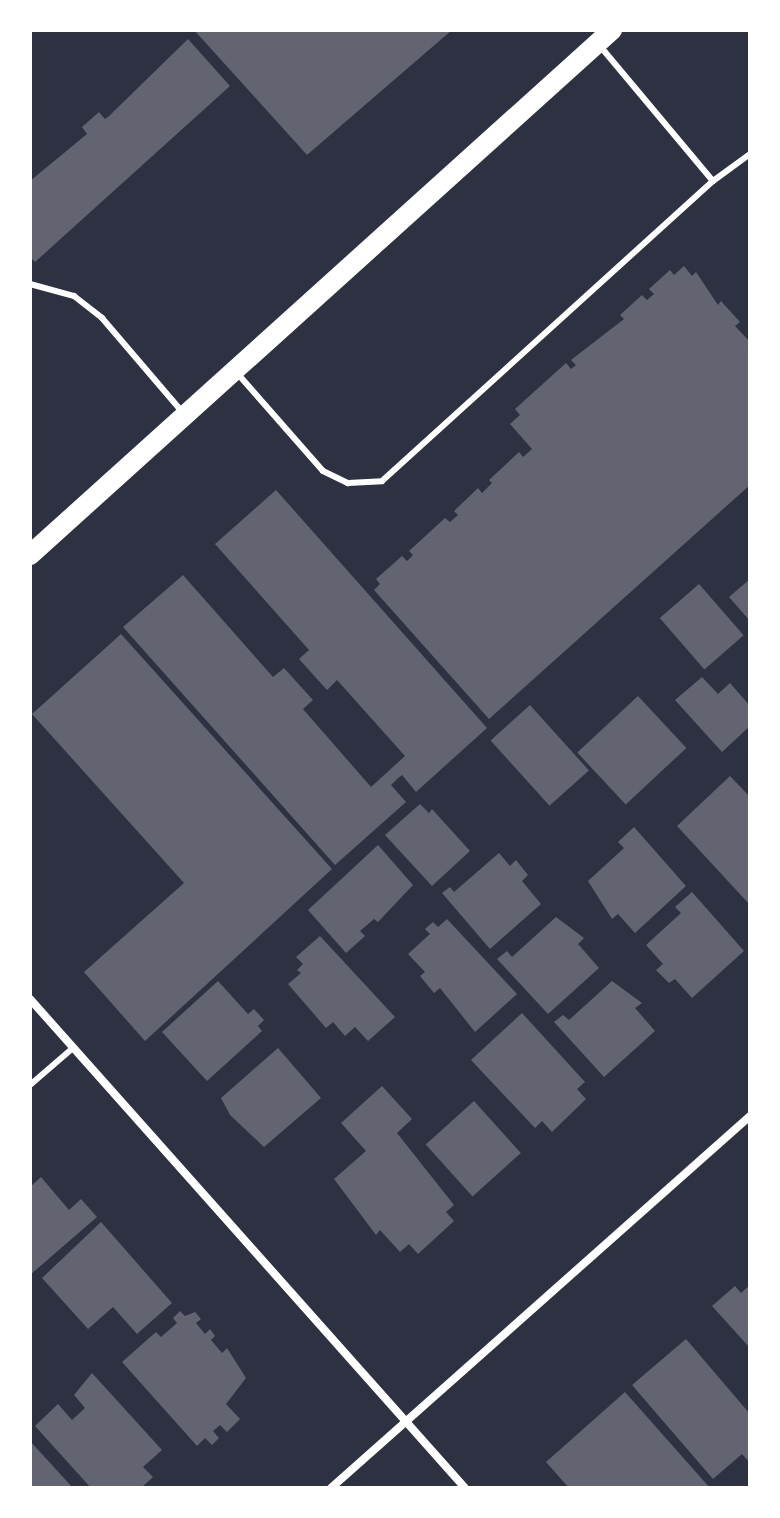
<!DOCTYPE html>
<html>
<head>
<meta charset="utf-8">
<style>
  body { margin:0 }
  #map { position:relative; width:780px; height:1518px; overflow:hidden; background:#2d3142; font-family:Inter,sans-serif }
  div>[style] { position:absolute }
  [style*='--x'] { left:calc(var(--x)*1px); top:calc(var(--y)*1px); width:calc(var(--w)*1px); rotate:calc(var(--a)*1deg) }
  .building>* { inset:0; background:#626471; transform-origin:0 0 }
  .service>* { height:6px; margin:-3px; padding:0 3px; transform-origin:3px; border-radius:3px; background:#fff }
  .minor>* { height:8px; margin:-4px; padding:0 4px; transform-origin:4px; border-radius:4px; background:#fff }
  .primary>* { height:20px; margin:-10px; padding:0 10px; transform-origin:10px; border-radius:10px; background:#fff }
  span { translate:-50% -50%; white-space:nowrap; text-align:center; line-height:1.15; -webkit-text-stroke:8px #fff; paint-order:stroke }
  .frame { position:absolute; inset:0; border:32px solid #fff; pointer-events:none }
</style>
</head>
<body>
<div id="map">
  <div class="building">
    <i style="clip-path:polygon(194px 30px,452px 30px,307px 155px)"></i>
    <i style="clip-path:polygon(188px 39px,230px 86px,35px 262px,30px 257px,30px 181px,87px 134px,82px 127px,99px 112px,105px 119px,109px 116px)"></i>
    <i style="clip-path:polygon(684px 266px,692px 276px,696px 272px,718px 305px,721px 301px,740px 322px,735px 326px,750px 342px,750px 485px,489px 719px,374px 590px,380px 584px,376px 579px,402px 556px,407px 561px,413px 555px,409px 551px,445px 518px,450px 522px,458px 515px,454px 511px,478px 488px,482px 493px,492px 483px,489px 480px,519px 452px,523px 457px,532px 449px,510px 424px,520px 415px,515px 409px,566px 363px,571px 369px,576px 365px,571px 360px,624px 319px,620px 315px,642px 295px,647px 300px,654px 294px,649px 289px,670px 270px,674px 275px)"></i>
    <i style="clip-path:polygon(276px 490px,487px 728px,416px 792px,402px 775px,397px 779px,391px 785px,406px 802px,335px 865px,123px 627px,183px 575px,273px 677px,284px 668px,313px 700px,303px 709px,371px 787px,405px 756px,337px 680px,327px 690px,299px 659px,309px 650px,215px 544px)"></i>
    <i style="clip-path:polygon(750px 579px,750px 621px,729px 597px)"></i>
    <i style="left:699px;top:584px;width:68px;height:52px;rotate:49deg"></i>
    <i style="clip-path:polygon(121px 634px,332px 869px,145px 1041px,84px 972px,184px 883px,32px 714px)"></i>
    <i style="clip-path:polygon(702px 677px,718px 694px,730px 683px,750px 706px,750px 726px,722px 752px,675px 700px)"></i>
    <i style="left:638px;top:696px;width:71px;height:83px;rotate:47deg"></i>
    <i style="left:530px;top:705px;width:88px;height:53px;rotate:48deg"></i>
    <i style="clip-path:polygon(730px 776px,750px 797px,750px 905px,677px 826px)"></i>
    <i style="clip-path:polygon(420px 804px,429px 813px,432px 809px,470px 851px,432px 886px,385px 835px)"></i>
    <i style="clip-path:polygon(634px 827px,686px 886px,635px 933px,618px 914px,612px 919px,588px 881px,624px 848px,618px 842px)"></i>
    <i style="clip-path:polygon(378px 845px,413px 885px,378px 922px,374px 919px,360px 931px,365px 936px,346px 953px,308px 910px)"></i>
    <i style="clip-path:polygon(499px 853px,510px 866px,516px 860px,528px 875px,522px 881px,541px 904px,490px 949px,442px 893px,450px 887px,454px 892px)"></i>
    <i style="clip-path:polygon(692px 892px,744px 951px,692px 998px,675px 979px,669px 983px,656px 970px,663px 964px,646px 945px,681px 913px,675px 907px)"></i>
    <i style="clip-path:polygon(556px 917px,584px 938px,578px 944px,599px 968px,548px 1014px,497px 959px,507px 951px,512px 957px)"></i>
    <i style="clip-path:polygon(447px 919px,517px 994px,475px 1032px,440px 988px,434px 993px,420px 976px,425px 972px,408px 954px,430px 934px,425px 929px,433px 922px,438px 927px)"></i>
    <i style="clip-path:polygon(320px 936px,395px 1017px,368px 1041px,355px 1027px,345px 1036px,333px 1022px,326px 1028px,288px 984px,301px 973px,297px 970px,303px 964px,296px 957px)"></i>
    <i style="clip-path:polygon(218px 981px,248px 1014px,254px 1009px,264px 1020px,258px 1026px,262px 1031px,207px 1081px,162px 1032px)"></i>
    <i style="clip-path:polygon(612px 981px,642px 1003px,635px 1008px,655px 1031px,604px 1077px,554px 1022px,563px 1015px,569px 1020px)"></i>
    <i style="clip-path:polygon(522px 1013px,585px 1082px,577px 1089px,586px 1099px,552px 1132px,542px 1121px,535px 1128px,471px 1060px)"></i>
    <i style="clip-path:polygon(278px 1048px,321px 1098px,264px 1147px,230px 1115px,221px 1098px)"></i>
    <i style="clip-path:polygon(382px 1086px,412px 1119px,397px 1133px,454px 1205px,446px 1212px,454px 1221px,418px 1254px,409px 1244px,400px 1252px,380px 1230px,376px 1235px,334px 1179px,366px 1151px,341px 1123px)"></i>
    <i style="left:474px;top:1101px;width:70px;height:65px;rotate:48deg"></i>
    <i style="clip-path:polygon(41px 1177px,69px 1210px,81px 1199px,97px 1217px,30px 1275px,30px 1187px)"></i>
    <i style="clip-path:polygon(101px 1222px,172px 1303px,137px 1334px,113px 1307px,88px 1329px,42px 1278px)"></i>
    <i style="clip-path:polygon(750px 1285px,750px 1348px,712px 1306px,735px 1286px,741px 1293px)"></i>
    <i style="clip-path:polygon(180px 1311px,185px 1316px,195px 1312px,201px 1319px,196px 1323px,205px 1334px,210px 1329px,215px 1336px,211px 1340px,222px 1353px,227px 1348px,246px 1378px,226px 1404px,240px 1419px,227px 1432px,220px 1425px,213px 1431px,219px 1438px,212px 1445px,205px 1438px,197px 1446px,122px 1362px,156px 1332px,161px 1337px,177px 1323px,173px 1318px)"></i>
    <i style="clip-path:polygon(686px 1339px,750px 1414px,750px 1463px,742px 1454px,713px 1479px,632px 1385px)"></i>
    <i style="clip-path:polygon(92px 1373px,162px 1450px,143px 1467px,153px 1477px,141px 1488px,91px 1488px,35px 1426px,58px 1404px,72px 1420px,85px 1408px,74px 1395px)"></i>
    <i style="clip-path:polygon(625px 1392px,710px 1488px,569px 1488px,546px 1462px)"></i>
    <i style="clip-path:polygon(30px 1441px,73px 1488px,30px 1488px)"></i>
  </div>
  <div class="service">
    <i style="--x:600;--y:46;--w:176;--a:50.1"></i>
    <i style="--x:30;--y:284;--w:46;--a:15.3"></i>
    <i style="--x:74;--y:296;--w:36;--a:38"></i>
    <i style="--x:102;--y:318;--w:125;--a:49.5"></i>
    <i style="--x:237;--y:373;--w:130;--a:48.7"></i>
    <i style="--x:323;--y:471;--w:28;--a:26"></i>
    <i style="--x:348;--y:483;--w:34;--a:-3"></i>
    <i style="--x:382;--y:481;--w:447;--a:-42.2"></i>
    <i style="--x:713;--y:181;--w:46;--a:-36.1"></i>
    <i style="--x:30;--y:1085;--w:57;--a:-40.7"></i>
  </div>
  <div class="minor">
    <i style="--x:30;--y:999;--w:654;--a:48.34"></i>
    <i style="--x:331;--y:1488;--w:560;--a:-41.6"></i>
  </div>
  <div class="primary">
    <i style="--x:30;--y:555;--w:784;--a:-42.05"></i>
  </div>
  <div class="frame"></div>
</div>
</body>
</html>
